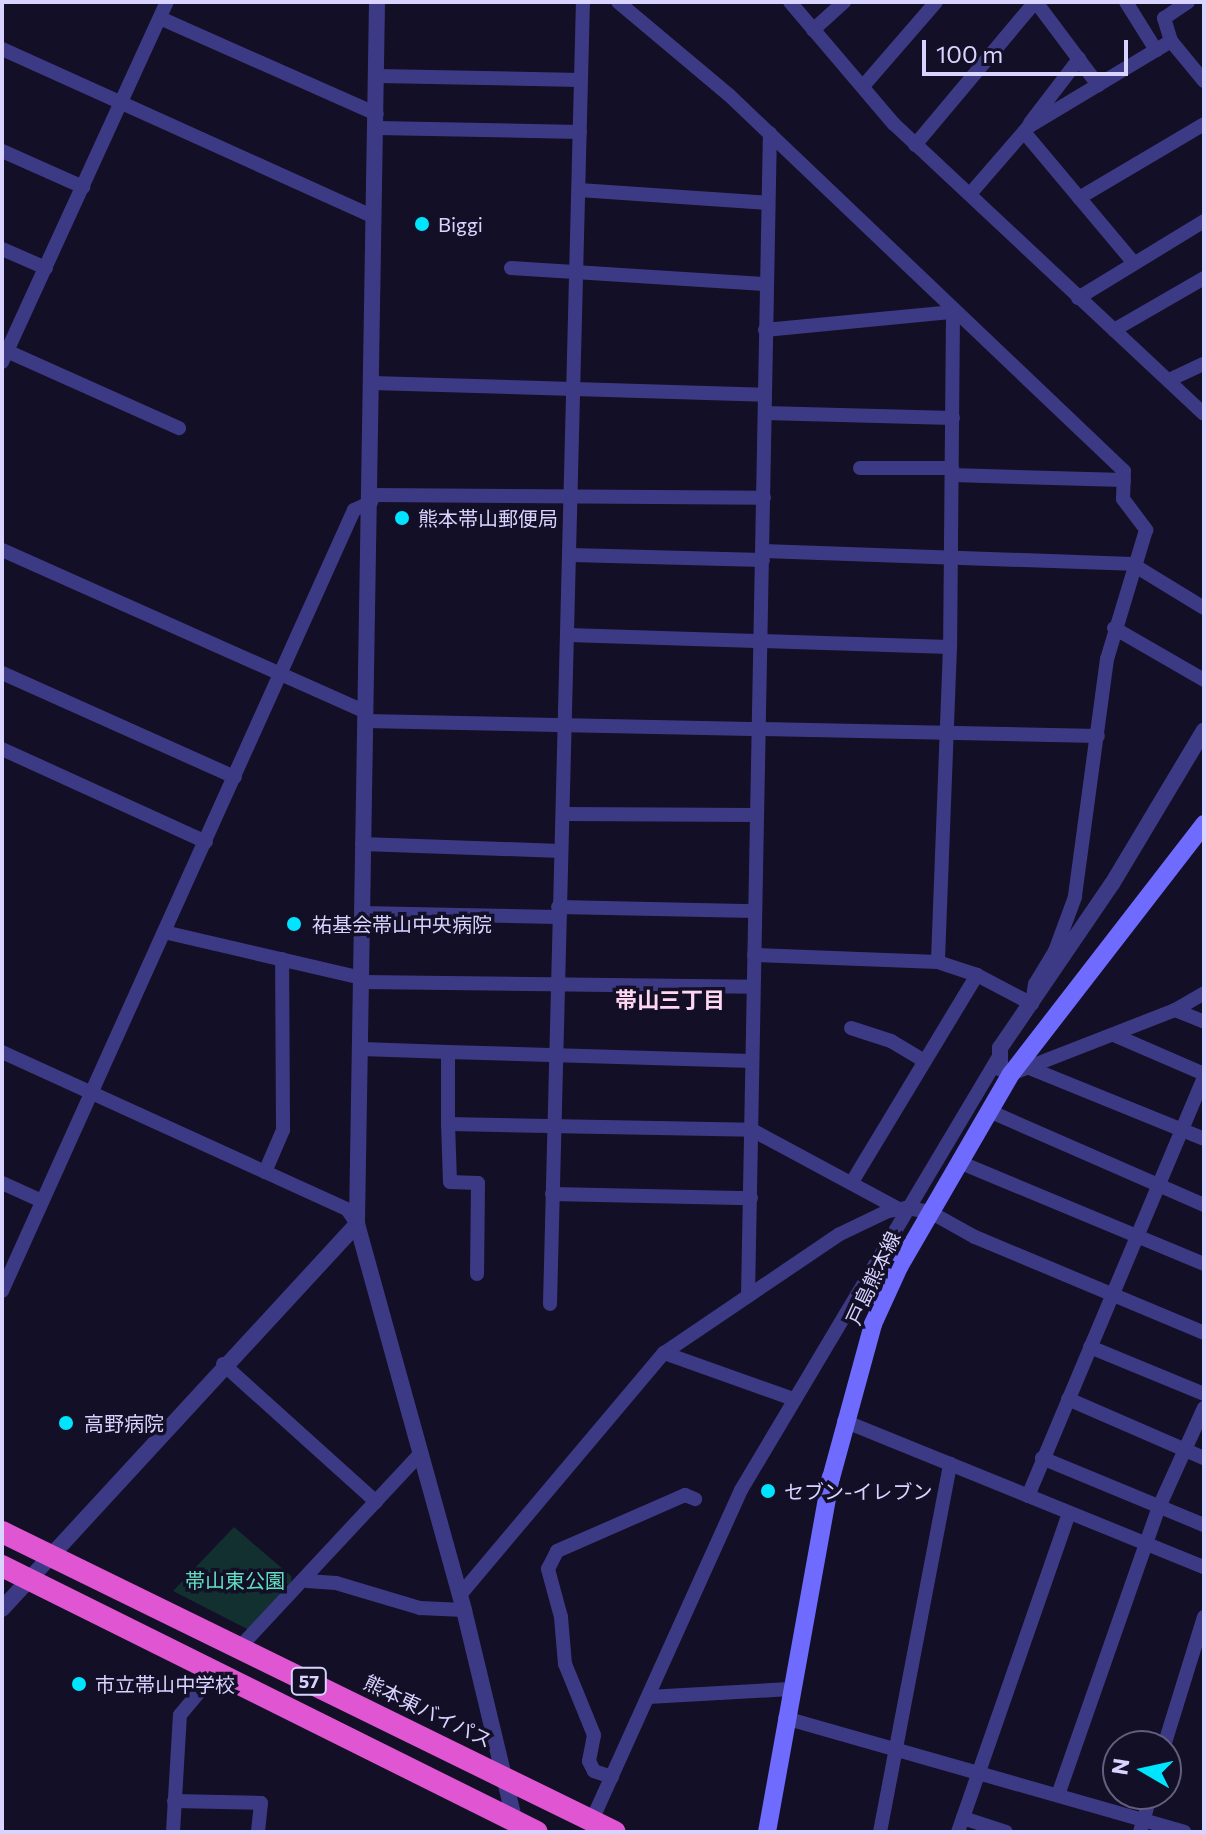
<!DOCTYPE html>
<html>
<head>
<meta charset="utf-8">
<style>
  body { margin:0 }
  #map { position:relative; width:1206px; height:1834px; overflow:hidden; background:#130f26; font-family:Commissioner,"Noto Sans JP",sans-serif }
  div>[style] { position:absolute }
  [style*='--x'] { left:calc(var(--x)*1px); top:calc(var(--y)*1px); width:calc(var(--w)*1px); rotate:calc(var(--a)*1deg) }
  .green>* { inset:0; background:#12302f }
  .minor>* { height:14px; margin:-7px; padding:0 7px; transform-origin:7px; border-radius:7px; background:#3d3a85 }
  .tertiary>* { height:16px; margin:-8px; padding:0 8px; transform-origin:8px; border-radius:8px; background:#3d3a85 }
  .secondary>* { height:18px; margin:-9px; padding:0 9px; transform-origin:9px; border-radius:9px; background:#6f6bff }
  .trunk>* { height:22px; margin:-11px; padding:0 11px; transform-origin:11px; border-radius:11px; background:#e055d1 }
  .dots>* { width:22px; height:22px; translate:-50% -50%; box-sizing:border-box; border:4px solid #130f26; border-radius:50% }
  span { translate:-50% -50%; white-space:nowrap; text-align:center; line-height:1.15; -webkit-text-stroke:7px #130f26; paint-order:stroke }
  .shield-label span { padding:2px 6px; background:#130f26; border:2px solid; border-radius:6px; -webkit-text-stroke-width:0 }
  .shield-label { font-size:18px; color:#d9d4ff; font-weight:700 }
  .poi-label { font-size:20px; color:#d9d4ff }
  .left { translate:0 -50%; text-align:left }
  .street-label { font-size:20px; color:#d9d4ff }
  .park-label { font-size:20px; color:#5fe0c0 }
  .neighbourhood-label { font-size:22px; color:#ffd6f0; font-weight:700 }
  .frame { position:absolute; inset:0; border:4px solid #d9d4ff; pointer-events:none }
  .north { position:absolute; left:1102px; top:1730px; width:80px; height:80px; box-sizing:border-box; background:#130f26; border:2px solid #625e7d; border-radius:50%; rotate:279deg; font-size:22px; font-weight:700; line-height:32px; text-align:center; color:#d9d4ff }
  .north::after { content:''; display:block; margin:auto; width:28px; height:36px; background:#00e5ff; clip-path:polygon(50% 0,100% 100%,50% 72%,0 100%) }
  .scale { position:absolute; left:922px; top:40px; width:206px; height:36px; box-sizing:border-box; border:4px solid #d9d4ff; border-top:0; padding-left:10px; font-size:24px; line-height:28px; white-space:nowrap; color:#d9d4ff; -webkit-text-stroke:6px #130f26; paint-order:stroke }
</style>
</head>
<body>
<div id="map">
  <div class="green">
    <i style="clip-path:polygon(234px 1527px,291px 1576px,292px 1585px,249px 1630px,173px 1591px)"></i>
  </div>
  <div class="minor">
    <i style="--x:618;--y:2;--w:145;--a:40"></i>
    <i style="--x:729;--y:95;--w:545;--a:43.59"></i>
    <i style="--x:1124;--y:471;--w:28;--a:92"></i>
    <i style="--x:1123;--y:499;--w:39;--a:53"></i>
    <i style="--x:1146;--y:530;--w:135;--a:106.8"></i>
    <i style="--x:1107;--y:659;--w:240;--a:97.7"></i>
    <i style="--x:1075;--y:897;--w:58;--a:110.3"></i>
    <i style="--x:1055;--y:951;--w:39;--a:121"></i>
    <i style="--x:1035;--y:984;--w:20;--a:99"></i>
    <i style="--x:1032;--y:1004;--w:62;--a:-152.2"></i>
    <i style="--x:977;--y:975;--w:41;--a:-161.6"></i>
    <i style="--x:938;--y:962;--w:184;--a:-177.8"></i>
    <i style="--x:790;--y:2;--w:160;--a:49.6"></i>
    <i style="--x:894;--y:124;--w:424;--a:43.1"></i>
    <i style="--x:1036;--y:2;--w:104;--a:53.2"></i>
    <i style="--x:1126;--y:2;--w:57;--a:58"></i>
    <i style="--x:1188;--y:2;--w:29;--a:146"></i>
    <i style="--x:1164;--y:18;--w:24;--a:73"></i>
    <i style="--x:1171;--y:41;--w:52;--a:50.5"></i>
    <i style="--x:160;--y:18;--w:237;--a:23.9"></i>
    <i style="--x:813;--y:30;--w:42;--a:-42.1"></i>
    <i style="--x:2;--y:49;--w:408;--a:24.3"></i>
    <i style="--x:378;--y:76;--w:203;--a:1.1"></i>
    <i style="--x:865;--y:84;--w:108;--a:-49.1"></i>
    <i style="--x:1030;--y:123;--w:81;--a:-52.6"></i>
    <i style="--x:377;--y:128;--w:203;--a:1.1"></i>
    <i style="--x:1024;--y:132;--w:171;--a:50"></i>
    <i style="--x:915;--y:145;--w:187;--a:-50"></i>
    <i style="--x:2;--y:151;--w:89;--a:24"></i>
    <i style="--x:579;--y:190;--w:189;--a:3.9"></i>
    <i style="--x:970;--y:194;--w:89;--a:-49.1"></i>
    <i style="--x:1028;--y:127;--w:167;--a:-31"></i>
    <i style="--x:1079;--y:198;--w:145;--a:-30.6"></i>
    <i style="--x:2;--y:249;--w:48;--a:23.4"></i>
    <i style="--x:511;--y:268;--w:256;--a:3.6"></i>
    <i style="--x:1078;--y:298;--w:148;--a:-31.4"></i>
    <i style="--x:765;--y:330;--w:189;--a:-5.5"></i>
    <i style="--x:953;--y:312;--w:335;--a:90.5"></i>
    <i style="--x:950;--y:647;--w:315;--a:92.2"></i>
    <i style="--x:1114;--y:330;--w:104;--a:-30"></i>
    <i style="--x:2;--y:349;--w:194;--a:24.1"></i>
    <i style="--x:2;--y:362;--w:396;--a:-65.4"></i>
    <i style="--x:1169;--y:380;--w:38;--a:-25"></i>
    <i style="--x:372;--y:383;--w:393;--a:1.7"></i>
    <i style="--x:765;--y:413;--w:188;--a:1.5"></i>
    <i style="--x:860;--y:468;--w:92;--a:0"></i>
    <i style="--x:952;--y:475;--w:172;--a:1.7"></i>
    <i style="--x:371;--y:495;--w:393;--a:0.4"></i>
    <i style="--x:2;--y:550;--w:398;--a:24"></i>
    <i style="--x:763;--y:551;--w:369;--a:2"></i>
    <i style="--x:1132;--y:564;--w:84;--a:31.4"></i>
    <i style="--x:571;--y:555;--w:192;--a:1.5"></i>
    <i style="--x:1114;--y:628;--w:104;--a:30"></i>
    <i style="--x:568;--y:635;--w:382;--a:1.8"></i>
    <i style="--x:2;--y:673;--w:255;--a:24.1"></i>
    <i style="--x:366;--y:721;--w:732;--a:1.17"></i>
    <i style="--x:2;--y:749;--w:224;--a:24.5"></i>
    <i style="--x:564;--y:814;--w:193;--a:0.3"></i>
    <i style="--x:362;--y:844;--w:198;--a:2"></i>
    <i style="--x:558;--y:907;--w:197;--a:1.2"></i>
    <i style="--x:362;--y:913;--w:195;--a:1.2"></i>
    <i style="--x:164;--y:932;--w:203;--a:13.1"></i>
    <i style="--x:362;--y:982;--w:391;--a:0.7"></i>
    <i style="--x:1175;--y:1010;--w:31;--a:22"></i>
    <i style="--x:851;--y:1028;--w:42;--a:18"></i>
    <i style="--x:891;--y:1041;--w:39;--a:31"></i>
    <i style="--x:1114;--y:1035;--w:98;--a:23.4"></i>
    <i style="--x:361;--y:1049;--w:87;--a:2"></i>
    <i style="--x:448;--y:1052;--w:72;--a:90"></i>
    <i style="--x:448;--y:1124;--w:304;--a:1.1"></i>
    <i style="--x:752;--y:1130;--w:167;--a:28.3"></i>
    <i style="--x:2;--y:1052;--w:379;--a:24.5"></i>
    <i style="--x:347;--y:1209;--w:18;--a:56"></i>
    <i style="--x:448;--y:1052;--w:304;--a:1.7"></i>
    <i style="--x:1032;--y:1069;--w:186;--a:22.1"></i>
    <i style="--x:1011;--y:1074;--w:176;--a:-21.3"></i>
    <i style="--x:1175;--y:1010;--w:34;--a:-30"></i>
    <i style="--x:989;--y:1111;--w:235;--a:23.6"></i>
    <i style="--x:448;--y:1124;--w:58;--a:88"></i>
    <i style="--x:450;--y:1182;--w:28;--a:2"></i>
    <i style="--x:478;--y:1183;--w:91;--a:90.6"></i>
    <i style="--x:959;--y:1162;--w:265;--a:22.6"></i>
    <i style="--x:265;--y:1172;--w:46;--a:-66.8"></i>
    <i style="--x:283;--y:1130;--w:171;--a:-90.3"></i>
    <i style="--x:852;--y:1182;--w:242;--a:-58.9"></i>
    <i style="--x:2;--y:1183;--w:44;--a:24.2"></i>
    <i style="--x:552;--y:1194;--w:199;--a:1.2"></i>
    <i style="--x:2;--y:1291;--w:857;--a:-65.74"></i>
    <i style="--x:354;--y:510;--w:19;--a:-25"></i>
    <i style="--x:748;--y:1296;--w:1163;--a:-88.92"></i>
    <i style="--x:550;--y:1304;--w:1302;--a:-88.55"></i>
    <i style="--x:1090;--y:1347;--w:123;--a:22.4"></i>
    <i style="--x:664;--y:1353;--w:137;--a:19.6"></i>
    <i style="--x:223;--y:1364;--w:206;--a:42"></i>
    <i style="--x:1068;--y:1399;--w:148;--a:23.5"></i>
    <i style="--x:844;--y:1421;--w:388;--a:22.1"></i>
    <i style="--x:1042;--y:1458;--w:175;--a:22.5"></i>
    <i style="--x:1028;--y:1496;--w:454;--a:-67.2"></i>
    <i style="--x:307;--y:1581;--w:29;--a:4"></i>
    <i style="--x:336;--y:1583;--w:88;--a:16.6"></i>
    <i style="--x:420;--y:1608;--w:44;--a:2.6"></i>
    <i style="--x:460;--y:1595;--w:317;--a:-49.9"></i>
    <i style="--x:664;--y:1353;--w:212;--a:-34.1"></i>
    <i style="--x:840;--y:1234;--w:53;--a:-25.6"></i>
    <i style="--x:888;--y:1211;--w:18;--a:-9"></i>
    <i style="--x:906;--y:1208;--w:24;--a:9"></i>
    <i style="--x:930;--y:1212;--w:51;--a:29.1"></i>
    <i style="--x:975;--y:1237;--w:248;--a:22.7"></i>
    <i style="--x:240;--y:1647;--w:265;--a:-47"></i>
    <i style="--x:648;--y:1697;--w:142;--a:-3.2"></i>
    <i style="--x:785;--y:1718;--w:415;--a:15.9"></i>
    <i style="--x:1164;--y:1746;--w:135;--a:-72.8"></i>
    <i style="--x:612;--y:1777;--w:19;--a:-162"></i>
    <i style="--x:594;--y:1771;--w:11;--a:-117"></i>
    <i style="--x:589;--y:1761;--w:26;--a:-79"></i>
    <i style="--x:594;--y:1735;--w:77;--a:-112.2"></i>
    <i style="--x:565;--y:1664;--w:47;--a:-94.9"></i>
    <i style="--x:561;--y:1617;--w:50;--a:-105.2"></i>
    <i style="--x:548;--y:1569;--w:20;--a:-63"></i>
    <i style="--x:557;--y:1551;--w:140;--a:-23.6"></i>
    <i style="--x:685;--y:1495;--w:11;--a:22"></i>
    <i style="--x:1058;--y:1795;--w:305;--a:-70.7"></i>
    <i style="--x:1159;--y:1507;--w:109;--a:-65.6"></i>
    <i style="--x:174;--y:1801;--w:87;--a:1.3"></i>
    <i style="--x:261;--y:1803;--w:29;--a:96"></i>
    <i style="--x:963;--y:1818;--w:45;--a:18"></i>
    <i style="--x:592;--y:1820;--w:362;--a:-65.7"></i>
    <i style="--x:741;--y:1490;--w:503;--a:-59.25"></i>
    <i style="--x:173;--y:1832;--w:117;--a:-86.6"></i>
    <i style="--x:180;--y:1715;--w:56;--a:-50.1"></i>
    <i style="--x:880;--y:1832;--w:375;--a:-79.2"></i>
    <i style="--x:958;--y:1832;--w:338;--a:-70.8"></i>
    <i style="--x:1140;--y:1832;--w:40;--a:-74"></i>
  </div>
  <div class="tertiary">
    <i style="--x:377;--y:2;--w:1222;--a:90.94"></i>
    <i style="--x:357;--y:1224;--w:401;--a:74.5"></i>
    <i style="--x:464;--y:1610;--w:223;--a:76.5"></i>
    <i style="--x:1011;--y:1074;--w:13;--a:-151"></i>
    <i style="--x:1000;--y:1068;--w:20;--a:-90"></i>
    <i style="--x:1000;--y:1048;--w:199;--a:-55.7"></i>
    <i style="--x:1112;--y:884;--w:179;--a:-59.1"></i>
    <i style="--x:2;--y:1609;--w:524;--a:-47.32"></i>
  </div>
  <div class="secondary">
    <i style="--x:767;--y:1832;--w:360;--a:-79.8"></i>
    <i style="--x:831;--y:1478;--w:160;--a:-74.7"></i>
    <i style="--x:873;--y:1324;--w:63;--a:-65.5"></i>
    <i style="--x:899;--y:1267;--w:223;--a:-59.9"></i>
    <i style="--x:1011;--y:1074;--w:316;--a:-52.3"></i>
  </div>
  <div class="trunk">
    <i style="--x:2;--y:1532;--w:682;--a:26.08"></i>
    <i style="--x:2;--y:1566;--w:597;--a:26.44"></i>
  </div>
  <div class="dots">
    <i style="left:422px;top:224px;background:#00e5ff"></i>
    <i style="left:402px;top:518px;background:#00e5ff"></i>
    <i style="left:294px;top:924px;background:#00e5ff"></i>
    <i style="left:66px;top:1423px;background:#00e5ff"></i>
    <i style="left:768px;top:1491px;background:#00e5ff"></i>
    <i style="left:79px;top:1684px;background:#00e5ff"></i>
  </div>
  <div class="shield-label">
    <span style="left:309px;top:1681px">57</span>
  </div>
  <div class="poi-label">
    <span class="left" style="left:438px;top:224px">Biggi</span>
    <span class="left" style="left:418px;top:518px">熊本帯山郵便局</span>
    <span class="left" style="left:312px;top:924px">祐基会帯山中央病院</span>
    <span class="left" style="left:84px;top:1423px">高野病院</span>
    <span class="left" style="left:784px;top:1491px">セブン-イレブン</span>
    <span class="left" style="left:95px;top:1684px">市立帯山中学校</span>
  </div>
  <div class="street-label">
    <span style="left:873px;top:1278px;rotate:-65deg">戸島熊本線</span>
    <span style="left:428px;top:1711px;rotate:26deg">熊本東バイパス</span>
  </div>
  <div class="park-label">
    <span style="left:235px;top:1580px">帯山東公園</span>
  </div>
  <div class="neighbourhood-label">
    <span style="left:670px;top:1000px">帯山三丁目</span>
  </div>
  <div class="frame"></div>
  <div class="north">N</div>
  <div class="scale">100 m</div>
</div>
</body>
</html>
